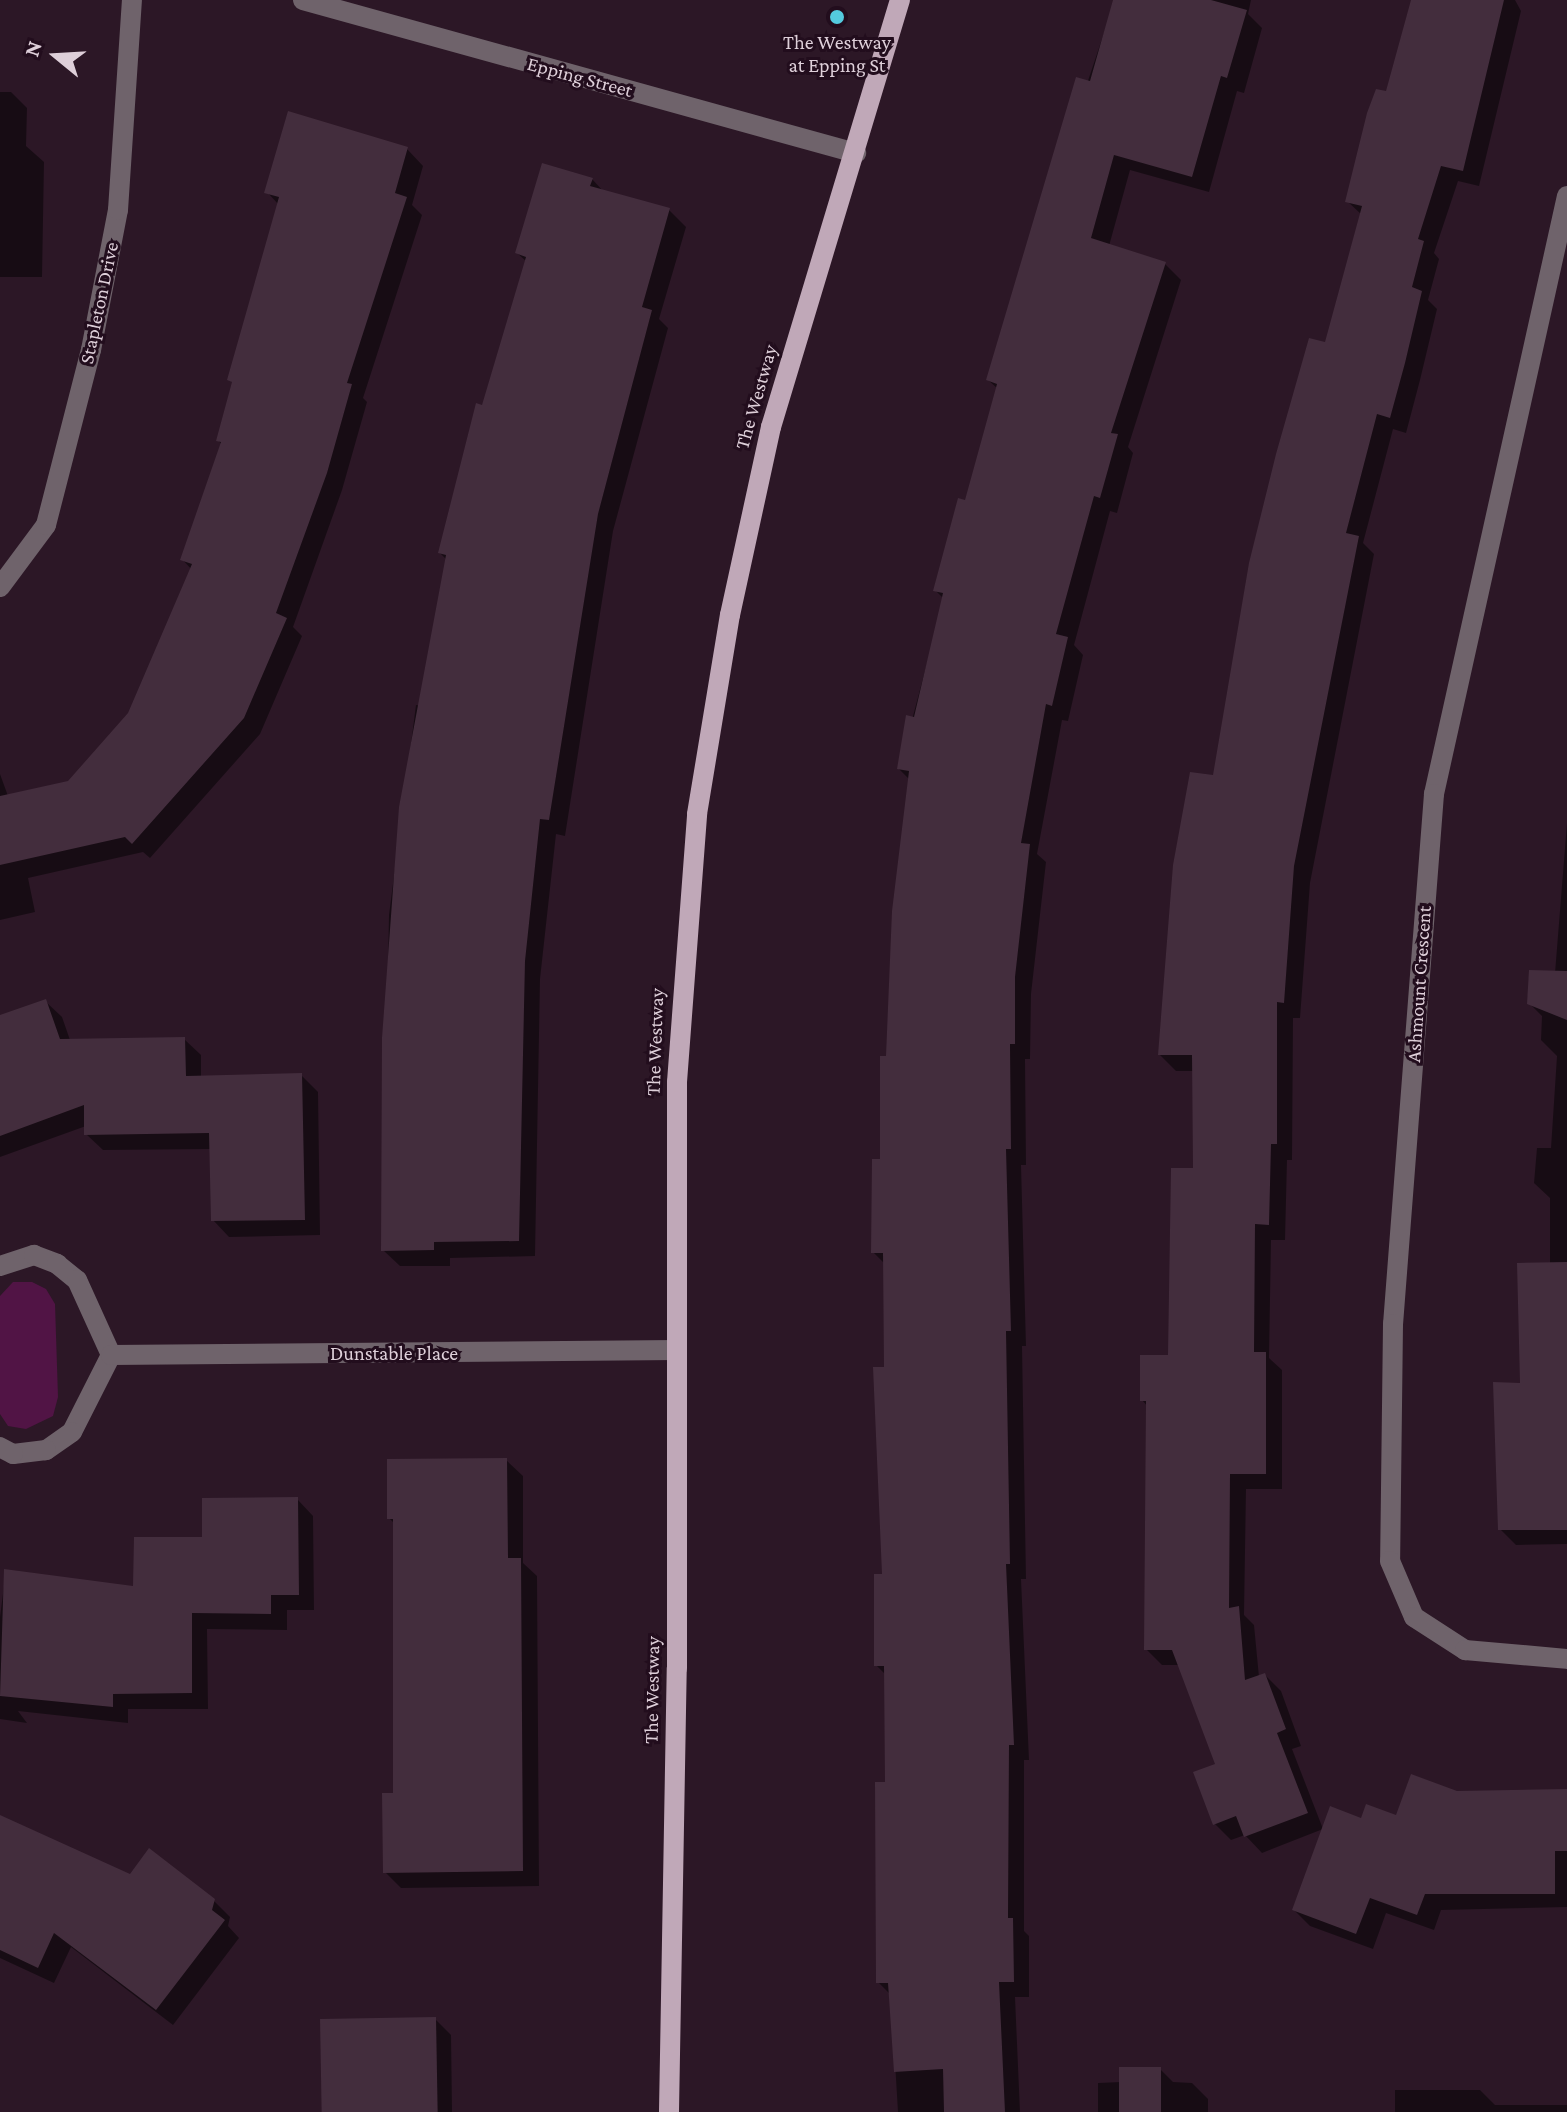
<!DOCTYPE html>
<html>
<head>
<meta charset="utf-8">
<style>
  body { margin:0 }
  #map { position:relative; width:1567px; height:2112px; overflow:hidden; background:#2c1726; font-family:"Crimson Pro",serif }
  div>[style] { position:absolute }
  [style*='--x'] { left:calc(var(--x)*1px); top:calc(var(--y)*1px); width:calc(var(--w)*1px); rotate:calc(var(--a)*1deg) }
  .green>* { inset:0; background:#511445 }
  .shadow>* { inset:0; background:#0007 }
  .building>* { inset:0; background:#432d3d; transform-origin:0 0 }
  .minor>* { height:20px; margin:-10px; padding:0 10px; transform-origin:10px; border-radius:10px; background:#6f636b }
  .major>* { height:20px; margin:-10px; padding:0 10px; transform-origin:10px; border-radius:10px; background:#c0a8b8 }
  .dots>* { width:22px; height:22px; translate:-50% -50%; box-sizing:border-box; border:4px solid #220d1d; border-radius:50% }
  span { translate:-50% -50%; white-space:nowrap; text-align:center; line-height:1.15; -webkit-text-stroke:6px #220d1d; paint-order:stroke }
  .poi-label { font-size:20px; color:#decfd9 }
  .street-label { font-size:20px; color:#decfd9 }
  .north { position:absolute; left:16px; top:16px; width:80px; height:80px; -webkit-text-stroke:6px #220d1d; paint-order:stroke; rotate:288deg; font-size:22px; font-weight:700; line-height:32px; text-align:center; color:#decfd9 }
  .north::after { content:''; display:block; margin:auto; width:28px; height:36px; background:#decfd9; clip-path:polygon(50% 0,100% 100%,50% 72%,0 100%) }
</style>
</head>
<body>
<div id="map">
  <div class="green">
    <i style="clip-path:polygon(13px 1282px,32px 1282px,46px 1289px,55px 1304px,58px 1397px,53px 1416px,26px 1429px,8px 1426px,0 1414px,0 1296px)"></i>
  </div>
  <div class="shadow">
    <i style="clip-path:polygon(1115px 0,1251px 0,1248px 14px,1262px 28px,1244px 93px,1237px 91px,1209px 192px,1130px 170px,1109px 246px,1165px 264px,1181px 280px,1128px 447px,1133px 453px,1117px 513px,1110px 511px,1074px 645px,1083px 655px,1068px 721px,1062px 720px,1037px 854px,1046px 862px,1031px 994px,1030px 1059px,1025px 1059px,1026px 1165px,1021px 1165px,1026px 1346px,1022px 1346px,1026px 1579px,1021px 1579px,1029px 1760px,1024px 1760px,1024px 1931px,1029px 1936px,1029px 1997px,1015px 1997px,1020px 2112px,898px 2112px,891px 1995px,878px 1982px,887px 1784px,886px 1675px,876px 1665px,884px 1575px,875px 1369px,886px 1369px,885px 1264px,873px 1252px,910px 780px,899px 769px,944px 599px,935px 590px,967px 503px,998px 389px,988px 380px)"></i>
    <i style="clip-path:polygon(1413px 0,1515px 0,1521px 11px,1479px 186px,1458px 181px,1434px 253px,1439px 259px,1428px 300px,1437px 309px,1420px 380px,1406px 433px,1393px 429px,1363px 543px,1374px 554px,1310px 883px,1300px 1018px,1293px 1018px,1292px 1160px,1287px 1160px,1285px 1240px,1271px 1240px,1269px 1358px,1282px 1370px,1282px 1489px,1246px 1489px,1244px 1615px,1254px 1625px,1259px 1677px,1265px 1675px,1281px 1691px,1301px 1746px,1292px 1749px,1323px 1829px,1262px 1853px,1245px 1835px,1231px 1840px,1215px 1824px,1218px 1765px,1180px 1665px,1162px 1665px,1146px 1649px,1148px 1407px,1142px 1400px,1170px 1357px,1195px 1170px,1194px 1071px,1176px 1071px,1160px 1055px,1214px 777px,1362px 215px,1347px 201px,1388px 94px)"></i>
    <i style="clip-path:polygon(0 92px,11px 92px,27px 108px,26px 146px,44px 162px,42px 277px,0 277px)"></i>
    <i style="clip-path:polygon(407px 149px,423px 166px,412px 205px,422px 215px,363px 398px,367px 402px,342px 490px,293px 627px,302px 636px,260px 734px,150px 858px,143px 852px,28px 878px,35px 912px,0 920px,0 774px,8px 796px,69px 783px,130px 714px,192px 570px,182px 559px,222px 445px,218px 440px,234px 384px,229px 379px,279px 205px,267px 192px)"></i>
    <i style="clip-path:polygon(592px 179px,604px 192px,669px 210px,686px 227px,659px 319px,668px 328px,613px 531px,565px 836px,556px 834px,540px 979px,535px 1256px,450px 1258px,450px 1266px,400px 1266px,383px 1250px,389px 915px,416px 705px,423px 706px,447px 560px,440px 553px,527px 262px,517px 253px)"></i>
    <i style="clip-path:polygon(1567px 823px,1567px 1337px,1550px 1265px,1550px 1198px,1534px 1183px,1537px 1148px,1551px 1148px,1557px 1056px,1541px 1040px,1542px 1016px,1529px 1003px,1555px 973px)"></i>
    <i style="clip-path:polygon(45px 1001px,62px 1017px,70px 1040px,184px 1039px,201px 1055px,201px 1077px,301px 1075px,318px 1092px,320px 1235px,229px 1237px,213px 1220px,212px 1149px,103px 1150px,86px 1134px,86px 1126px,0 1157px,0 1017px)"></i>
    <i style="clip-path:polygon(1567px 1395px,1567px 1544px,1516px 1545px,1500px 1529px)"></i>
    <i style="clip-path:polygon(506px 1460px,523px 1476px,523px 1563px,537px 1576px,539px 1886px,401px 1888px,385px 1872px,395px 1795px,395px 1524px,389px 1518px)"></i>
    <i style="clip-path:polygon(297px 1499px,313px 1516px,314px 1610px,287px 1610px,287px 1630px,207px 1629px,208px 1709px,128px 1709px,128px 1723px,18px 1711px,27px 1723px,0 1719px,0 1617px,6px 1571px,135px 1589px,204px 1539px)"></i>
    <i style="clip-path:polygon(1457px 1793px,1567px 1793px,1567px 1907px,1441px 1910px,1434px 1930px,1386px 1913px,1373px 1949px,1310px 1926px,1294px 1910px,1362px 1820px,1398px 1817px)"></i>
    <i style="clip-path:polygon(0 1822px,130px 1876px,213px 1900px,230px 1917px,228px 1926px,239px 1938px,173px 2025px,71px 1947px,54px 1983px,0 1958px)"></i>
    <i style="clip-path:polygon(435px 2019px,451px 2035px,452px 2112px,323px 2112px)"></i>
    <i style="clip-path:polygon(1160px 2069px,1173px 2082px,1192px 2083px,1208px 2099px,1208px 2112px,1098px 2112px,1098px 2083px,1121px 2082px)"></i>
    <i style="clip-path:polygon(1395px 2090px,1480px 2090px,1495px 2105px,1567px 2105px,1567px 2112px,1340px 2112px,1395px 2112px)"></i>
  </div>
  <div class="building">
    <i style="clip-path:polygon(1113px 0,1211px 0,1247px 10px,1227px 78px,1221px 76px,1192px 177px,1114px 155px,1091px 238px,1166px 262px,1111px 433px,1118px 434px,1100px 498px,1094px 496px,1056px 634px,1068px 637px,1052px 706px,1046px 704px,1021px 843px,1030px 844px,1015px 977px,1015px 1044px,1010px 1044px,1011px 1149px,1006px 1149px,1011px 1331px,1006px 1331px,1010px 1564px,1006px 1564px,1014px 1745px,1009px 1745px,1008px 1918px,1013px 1918px,1014px 1982px,999px 1982px,1005px 2112px,944px 2112px,943px 2069px,894px 2072px,888px 1983px,876px 1983px,875px 1782px,885px 1782px,884px 1666px,874px 1666px,874px 1574px,882px 1574px,873px 1367px,884px 1367px,883px 1253px,871px 1253px,872px 1159px,880px 1159px,880px 1056px,886px 1056px,892px 911px,909px 771px,897px 769px,906px 715px,914px 717px,943px 593px,933px 591px,958px 498px,965px 500px,997px 384px,986px 380px,1076px 77px,1090px 81px)"></i>
    <i style="clip-path:polygon(1411px 0,1504px 0,1463px 171px,1441px 166px,1418px 239px,1424px 241px,1412px 287px,1422px 291px,1405px 363px,1390px 418px,1377px 414px,1346px 533px,1359px 536px,1294px 866px,1284px 1003px,1277px 1002px,1277px 1144px,1271px 1144px,1269px 1225px,1255px 1224px,1254px 1352px,1266px 1352px,1266px 1474px,1230px 1474px,1229px 1608px,1239px 1606px,1245px 1680px,1265px 1673px,1286px 1729px,1277px 1733px,1308px 1813px,1244px 1837px,1236px 1816px,1213px 1825px,1193px 1772px,1215px 1764px,1172px 1650px,1144px 1650px,1146px 1401px,1140px 1401px,1140px 1355px,1168px 1355px,1171px 1168px,1193px 1168px,1192px 1055px,1158px 1055px,1173px 865px,1190px 772px,1213px 775px,1249px 563px,1276px 454px,1309px 338px,1325px 342px,1362px 206px,1345px 202px,1367px 113px,1376px 89px,1386px 91px)"></i>
    <i style="clip-path:polygon(288px 111px,408px 147px,395px 193px,407px 197px,347px 383px,352px 384px,327px 473px,276px 613px,287px 618px,244px 718px,132px 844px,125px 837px,0 865px,0 796px,68px 781px,128px 713px,192px 564px,180px 560px,221px 442px,216px 441px,232px 382px,227px 380px,279px 197px,264px 193px)"></i>
    <i style="clip-path:polygon(542px 163px,593px 178px,590px 186px,670px 208px,642px 307px,652px 310px,598px 514px,549px 820px,540px 819px,525px 961px,519px 1241px,434px 1242px,434px 1250px,381px 1251px,382px 1038px,399px 807px,446px 555px,438px 553px,476px 403px,482px 405px,526px 257px,515px 253px)"></i>
    <i style="clip-path:polygon(1529px 970px,1567px 971px,1567px 1020px,1527px 1004px)"></i>
    <i style="clip-path:polygon(46px 999px,60px 1039px,185px 1037px,186px 1076px,302px 1073px,305px 1220px,211px 1221px,209px 1133px,84px 1135px,84px 1105px,0 1136px,0 1015px)"></i>
    <i style="clip-path:polygon(1567px 1262px,1567px 1530px,1498px 1530px,1493px 1382px,1520px 1383px,1517px 1263px)"></i>
    <i style="clip-path:polygon(507px 1458px,508px 1558px,521px 1558px,523px 1871px,383px 1873px,382px 1793px,393px 1793px,393px 1519px,387px 1519px,387px 1459px)"></i>
    <i style="clip-path:polygon(298px 1497px,299px 1595px,271px 1595px,271px 1614px,192px 1613px,192px 1693px,113px 1694px,113px 1707px,0 1696px,4px 1569px,133px 1586px,134px 1537px,202px 1537px,202px 1498px)"></i>
    <i style="clip-path:polygon(1411px 1774px,1457px 1791px,1567px 1789px,1567px 1851px,1555px 1851px,1555px 1894px,1425px 1894px,1417px 1915px,1370px 1898px,1356px 1934px,1292px 1910px,1330px 1806px,1361px 1818px,1366px 1804px,1396px 1815px)"></i>
    <i style="clip-path:polygon(0 1815px,130px 1874px,149px 1848px,215px 1899px,212px 1910px,225px 1920px,156px 2010px,54px 1933px,38px 1968px,0 1950px)"></i>
    <i style="left:436px;top:2017px;width:95px;height:116px;rotate:89deg"></i>
    <i style="left:1119px;top:2067px;width:42px;height:45px"></i>
  </div>
  <div class="minor">
    <i style="--x:303;--y:0;--w:574;--a:15.47"></i>
    <i style="--x:1567;--y:196;--w:613;--a:102.54"></i>
    <i style="--x:1434;--y:794;--w:532;--a:94.42"></i>
    <i style="--x:1393;--y:1324;--w:237;--a:90.7"></i>
    <i style="--x:1390;--y:1561;--w:61;--a:66.8"></i>
    <i style="--x:1414;--y:1617;--w:61;--a:32.9"></i>
    <i style="--x:1465;--y:1650;--w:102;--a:5"></i>
    <i style="--x:0;--y:587;--w:77;--a:-53.4"></i>
    <i style="--x:46;--y:525;--w:181;--a:-75.6"></i>
    <i style="--x:91;--y:350;--w:143;--a:-79.1"></i>
    <i style="--x:118;--y:210;--w:210;--a:-86.2"></i>
    <i style="--x:0;--y:1266;--w:36;--a:-18"></i>
    <i style="--x:34;--y:1255;--w:25;--a:21"></i>
    <i style="--x:57;--y:1264;--w:26;--a:39"></i>
    <i style="--x:77;--y:1280;--w:82;--a:65.6"></i>
    <i style="--x:111;--y:1355;--w:86;--a:116.9"></i>
    <i style="--x:72;--y:1432;--w:32;--a:145"></i>
    <i style="--x:46;--y:1450;--w:33;--a:173"></i>
    <i style="--x:13;--y:1454;--w:15;--a:-152"></i>
    <i style="--x:111;--y:1355;--w:566;--a:-0.51"></i>
  </div>
  <div class="major">
    <i style="--x:669;--y:2112;--w:444;--a:-89"></i>
    <i style="--x:677;--y:1668;--w:586;--a:-90"></i>
    <i style="--x:677;--y:1082;--w:269;--a:-85.7"></i>
    <i style="--x:697;--y:814;--w:202;--a:-80.6"></i>
    <i style="--x:730;--y:615;--w:192;--a:-77.7"></i>
    <i style="--x:771;--y:427;--w:446;--a:-73.2"></i>
  </div>
  <div class="dots">
    <i style="left:837px;top:17px;background:#54cade"></i>
  </div>
  <div class="poi-label">
    <span style="left:837px;top:54px">The Westway<br>at Epping St</span>
  </div>
  <div class="street-label">
    <span style="left:580px;top:77px;rotate:15deg">Epping Street</span>
    <span style="left:99px;top:303px;rotate:-78deg">Stapleton Drive</span>
    <span style="left:756px;top:397px;rotate:-74deg">The Westway</span>
    <span style="left:1419px;top:984px;rotate:-86deg">Ashmount Crescent</span>
    <span style="left:655px;top:1042px;rotate:-88deg">The Westway</span>
    <span style="left:394px;top:1353px">Dunstable Place</span>
    <span style="left:652px;top:1690px;rotate:-89deg">The Westway</span>
  </div>
  <div class="north">N</div>
</div>
</body>
</html>
